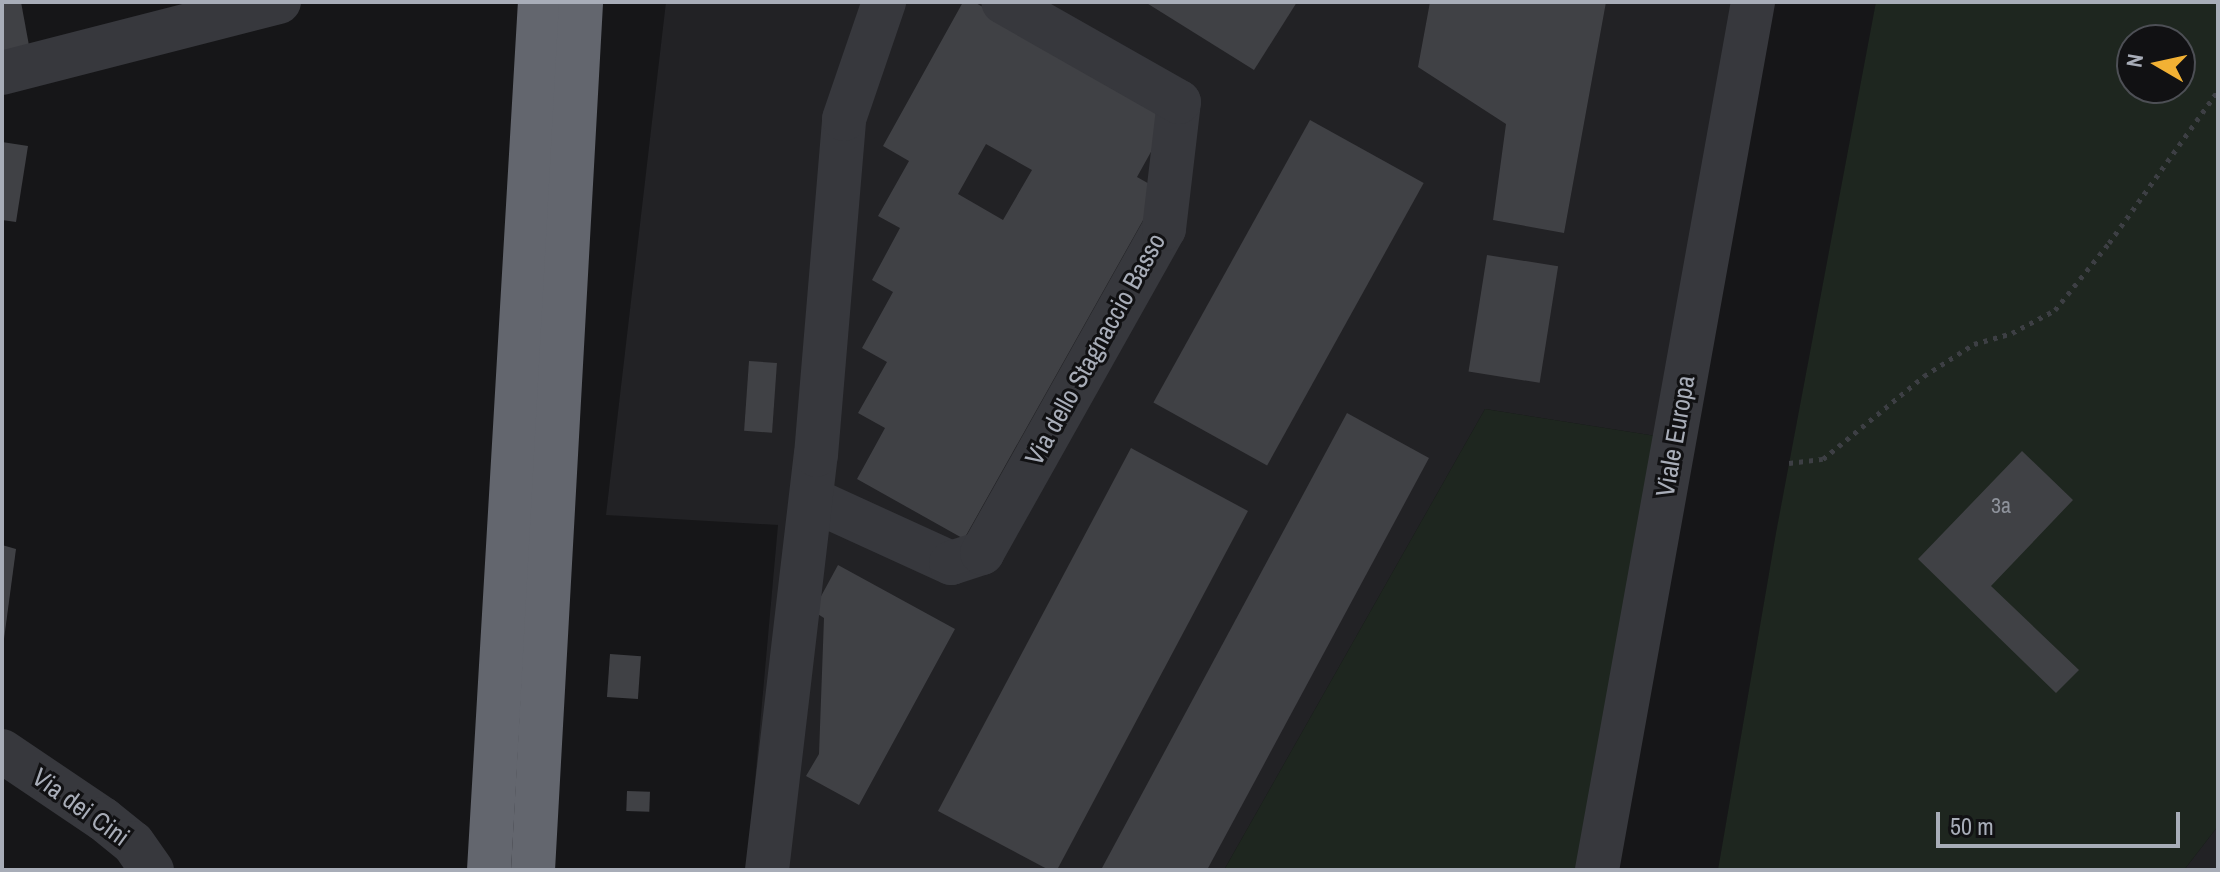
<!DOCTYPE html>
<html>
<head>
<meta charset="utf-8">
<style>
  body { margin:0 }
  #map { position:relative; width:2220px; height:872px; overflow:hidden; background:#161618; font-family:"Archivo Narrow",sans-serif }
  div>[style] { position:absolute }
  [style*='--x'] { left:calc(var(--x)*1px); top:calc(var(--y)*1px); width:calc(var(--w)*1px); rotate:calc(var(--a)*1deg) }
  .built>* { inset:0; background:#222225 }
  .green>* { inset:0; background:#1e261f }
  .building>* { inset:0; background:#404145; transform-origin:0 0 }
  .path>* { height:5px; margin-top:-2.5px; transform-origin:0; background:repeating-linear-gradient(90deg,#3d3f44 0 4px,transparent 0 10px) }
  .minor>* { height:44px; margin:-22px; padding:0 22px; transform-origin:22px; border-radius:22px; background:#37383d }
  .highway>* { height:44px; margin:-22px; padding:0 22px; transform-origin:22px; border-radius:22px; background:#63666e }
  span { translate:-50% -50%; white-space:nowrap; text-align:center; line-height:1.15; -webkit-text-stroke:6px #111113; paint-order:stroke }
  .number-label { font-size:22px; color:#8e929b }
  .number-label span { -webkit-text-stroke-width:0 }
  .street-label { font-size:26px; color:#a8adb8 }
  .frame { position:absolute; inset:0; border:4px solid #a8adb8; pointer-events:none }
  .north { position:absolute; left:2116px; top:24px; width:80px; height:80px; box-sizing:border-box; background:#111113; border:2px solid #4d4f55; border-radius:50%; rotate:279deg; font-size:22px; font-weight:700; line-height:32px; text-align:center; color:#a8adb8 }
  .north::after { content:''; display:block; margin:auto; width:28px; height:36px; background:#f2b134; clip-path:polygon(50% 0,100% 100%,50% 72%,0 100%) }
  .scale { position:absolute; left:1936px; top:812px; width:244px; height:36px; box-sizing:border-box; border:4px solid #a8adb8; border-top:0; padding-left:10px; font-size:24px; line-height:28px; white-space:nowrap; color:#a8adb8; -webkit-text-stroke:6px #111113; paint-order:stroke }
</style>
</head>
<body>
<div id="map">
  <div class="built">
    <i style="clip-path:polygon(666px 2px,1753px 2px,1675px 439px,1485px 409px,1224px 870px,747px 870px,778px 525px,606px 515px)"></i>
    <i style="clip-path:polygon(2218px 826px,2218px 870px,2184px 870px)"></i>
  </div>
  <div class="green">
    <i style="clip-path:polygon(evenodd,1876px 2px,2218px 2px,2218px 826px,2184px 870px,1718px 870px,1776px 533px,1876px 2px,2132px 40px,2180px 40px,2180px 88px,2132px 88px,2132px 40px)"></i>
    <i style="clip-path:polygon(1485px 409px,1675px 439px,1597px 870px,1224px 870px)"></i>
  </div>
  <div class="building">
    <i style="clip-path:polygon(2px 2px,21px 2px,30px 51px,2px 55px)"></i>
    <i style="clip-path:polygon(evenodd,963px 2px,974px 2px,1172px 114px,1137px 177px,1160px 190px,964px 539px,857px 479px,885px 428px,858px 413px,887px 362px,862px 348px,893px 292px,872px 280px,900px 228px,878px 216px,909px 161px,883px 146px,963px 2px,986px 144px,1032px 170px,1003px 220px,958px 194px,986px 144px)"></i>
    <i style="clip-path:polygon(1145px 2px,1297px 2px,1254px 70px)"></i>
    <i style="clip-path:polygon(1430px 2px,1606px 2px,1564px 233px,1493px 220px,1506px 124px,1418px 67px)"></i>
    <i style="left:1310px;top:120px;width:130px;height:323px;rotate:29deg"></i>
    <i style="clip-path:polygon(2px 142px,28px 146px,16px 222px,2px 220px)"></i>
    <i style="left:1487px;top:255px;width:72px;height:118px;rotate:9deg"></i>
    <i style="left:749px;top:361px;width:28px;height:70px;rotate:4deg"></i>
    <i style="clip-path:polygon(1347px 413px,1429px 458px,1207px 870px,1106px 870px,1102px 868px)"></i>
    <i style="clip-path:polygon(1131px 448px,1248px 511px,1057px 870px,1049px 870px,938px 811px)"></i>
    <i style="clip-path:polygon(2022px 451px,2073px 500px,1991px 586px,2079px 670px,2056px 693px,1918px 559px)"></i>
    <i style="clip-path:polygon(2px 545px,16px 549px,4px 639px,2px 639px)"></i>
    <i style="clip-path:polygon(838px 565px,955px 629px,859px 805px,806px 776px,819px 754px,824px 618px,813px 611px)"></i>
    <i style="left:610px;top:654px;width:31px;height:43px;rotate:4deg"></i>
    <i style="left:627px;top:791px;width:23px;height:20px;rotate:2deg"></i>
  </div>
  <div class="path">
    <i style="--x:1789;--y:463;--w:34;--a:-7"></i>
    <i style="--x:1823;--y:459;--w:131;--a:-39.4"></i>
    <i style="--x:1924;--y:376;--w:59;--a:-32.6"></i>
    <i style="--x:1974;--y:344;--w:40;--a:-16"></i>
    <i style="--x:2012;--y:333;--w:49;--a:-28.1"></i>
    <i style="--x:2055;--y:310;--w:86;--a:-51.1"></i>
    <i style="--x:2109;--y:243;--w:187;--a:-54.4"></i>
  </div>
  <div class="minor">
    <i style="--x:2;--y:73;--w:286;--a:-14.4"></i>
    <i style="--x:811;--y:499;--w:154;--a:24.6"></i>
    <i style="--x:951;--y:563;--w:33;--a:-18"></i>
    <i style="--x:982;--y:553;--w:372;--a:-60.7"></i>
    <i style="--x:1164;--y:229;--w:128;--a:-83.3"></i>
    <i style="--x:1179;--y:102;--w:202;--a:-150.4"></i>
    <i style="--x:2;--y:751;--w:122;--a:34"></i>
    <i style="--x:103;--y:819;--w:38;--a:39"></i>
    <i style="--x:133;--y:843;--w:33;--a:55"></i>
    <i style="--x:767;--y:870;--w:418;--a:-83.3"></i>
    <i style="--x:816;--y:455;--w:337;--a:-85.2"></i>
    <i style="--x:844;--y:119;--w:124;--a:-71.1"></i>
    <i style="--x:1597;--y:870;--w:882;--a:-79.81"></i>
  </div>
  <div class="highway">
    <i style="--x:489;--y:870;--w:869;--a:-86.64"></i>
    <i style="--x:533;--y:870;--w:869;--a:-86.83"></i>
  </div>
  <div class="number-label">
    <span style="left:2001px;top:506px">3a</span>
  </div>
  <div class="street-label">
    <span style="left:1095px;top:349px;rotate:-61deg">Via dello Stagnaccio Basso</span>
    <span style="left:1675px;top:436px;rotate:-80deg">Viale Europa</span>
    <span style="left:81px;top:807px;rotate:36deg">Via dei Cini</span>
  </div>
  <div class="frame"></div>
  <div class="north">N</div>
  <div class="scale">50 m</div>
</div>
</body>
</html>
